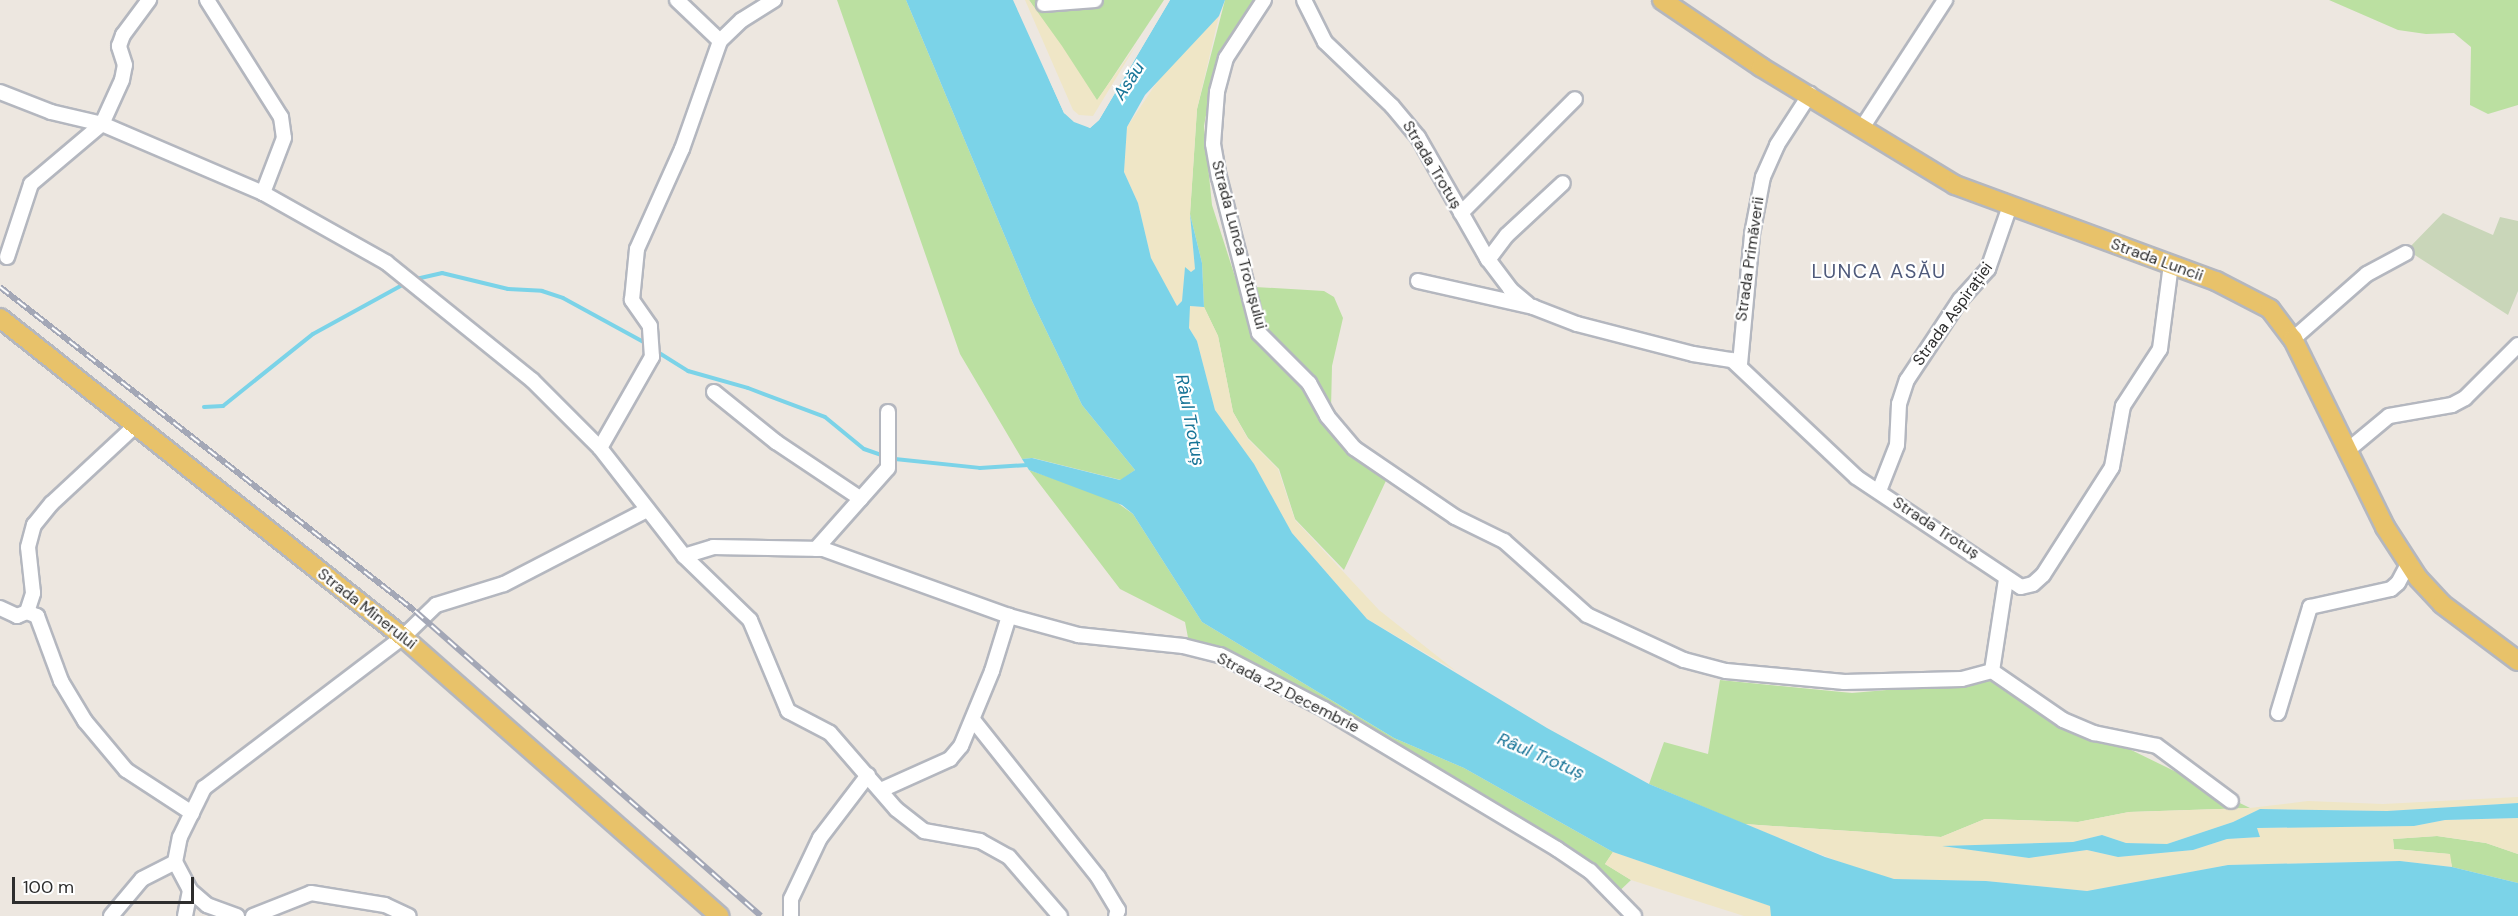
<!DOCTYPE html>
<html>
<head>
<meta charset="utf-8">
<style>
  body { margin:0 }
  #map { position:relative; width:2518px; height:916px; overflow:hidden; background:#ede7e0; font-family:"DM Sans",sans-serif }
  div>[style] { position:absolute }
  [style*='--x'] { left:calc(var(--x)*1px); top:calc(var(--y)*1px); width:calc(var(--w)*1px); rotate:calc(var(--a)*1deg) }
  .green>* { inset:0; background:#bbe0a1 }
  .sand>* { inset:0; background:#efe6c6 }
  .cemetery>* { inset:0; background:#c9d6b9 }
  .water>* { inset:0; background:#7bd3e8 }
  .pier>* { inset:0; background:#ede7e0 }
  .stream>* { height:4px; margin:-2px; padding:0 2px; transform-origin:2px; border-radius:2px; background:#7bd3e8 }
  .roads { filter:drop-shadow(2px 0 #b4b7bf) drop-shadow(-2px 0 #b4b7bf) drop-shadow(0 2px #b4b7bf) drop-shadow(0 -2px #b4b7bf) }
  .minor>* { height:14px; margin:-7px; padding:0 7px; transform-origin:7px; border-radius:7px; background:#fff }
  .major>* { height:18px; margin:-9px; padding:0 9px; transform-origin:9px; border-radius:9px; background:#e8c26a }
  .rail>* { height:6px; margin-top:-3px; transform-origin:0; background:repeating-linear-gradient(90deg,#fff 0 11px,#a3a7b6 0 22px); box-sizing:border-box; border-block:2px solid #a3a7b6 }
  span { translate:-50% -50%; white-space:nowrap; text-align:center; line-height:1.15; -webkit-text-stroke:4.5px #fff; paint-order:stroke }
  .street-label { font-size:16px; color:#2d2d2d }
  .water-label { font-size:18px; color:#177497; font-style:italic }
  .quarter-label { font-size:20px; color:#4f5a7b; letter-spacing:1.5px }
  .scale { position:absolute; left:12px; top:877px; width:182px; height:27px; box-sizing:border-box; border:3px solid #2d2d2d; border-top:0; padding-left:8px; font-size:18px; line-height:21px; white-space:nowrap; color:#2d2d2d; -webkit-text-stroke:4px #fff; paint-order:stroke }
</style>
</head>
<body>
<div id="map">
  <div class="green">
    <i style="clip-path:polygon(837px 0,906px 0,1032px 301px,1082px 405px,1135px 470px,1121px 480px,1033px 458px,1022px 459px,960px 354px)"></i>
    <i style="clip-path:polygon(1029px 0,1164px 0,1097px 101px)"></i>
    <i style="clip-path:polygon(1225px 0,1254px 0,1216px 61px,1204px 126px,1212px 205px,1238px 286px,1324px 291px,1334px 297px,1343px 318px,1332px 366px,1331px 409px,1348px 431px,1392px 468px,1344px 570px,1295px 519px,1279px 469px,1248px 438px,1233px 412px,1218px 336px,1204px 307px,1202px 263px,1190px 214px,1197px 109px)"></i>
    <i style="clip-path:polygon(2329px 0,2518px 0,2518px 105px,2488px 114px,2470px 105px,2471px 47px,2454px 33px,2426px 34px,2398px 30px)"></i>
    <i style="clip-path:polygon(1029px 470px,1112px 499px,1133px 514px,1202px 622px,1394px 738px,1464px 768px,1613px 852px,1605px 864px,1631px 880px,1610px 900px,1584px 874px,1389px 753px,1189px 643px,1185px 622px,1120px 589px)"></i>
    <i style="clip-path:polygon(1720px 680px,1852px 693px,1990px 681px,2250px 808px,2129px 812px,2078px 822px,1985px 819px,1941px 837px,1744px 824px,1649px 784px,1664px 742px,1708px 754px)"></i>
    <i style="clip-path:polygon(2437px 836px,2486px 843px,2518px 854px,2518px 883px,2452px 867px,2449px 854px,2394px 849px,2393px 839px)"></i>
  </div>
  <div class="sand">
    <i style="clip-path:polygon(1025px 0,1029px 0,1062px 46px,1097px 100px,1138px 42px,1093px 116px,1079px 115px,1073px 110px)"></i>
    <i style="clip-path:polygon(1219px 16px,1197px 109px,1190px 214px,1195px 269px,1191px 272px,1185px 268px,1182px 301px,1176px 306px,1151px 258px,1138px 203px,1124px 172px,1127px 127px,1167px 67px)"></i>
    <i style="clip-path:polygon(1189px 306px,1204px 307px,1218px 336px,1233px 412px,1248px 439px,1278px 469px,1295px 520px,1379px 610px,1456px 671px,1367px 619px,1292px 533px,1215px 410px,1197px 341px,1189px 328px)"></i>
    <i style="clip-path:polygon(2518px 797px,2518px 803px,2387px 811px,2260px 809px,2233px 822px,2167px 844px,2126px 843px,2102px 835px,2073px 842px,1946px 846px,2029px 858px,2087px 850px,2118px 857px,2193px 850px,2227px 839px,2260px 837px,2256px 828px,2414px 826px,2445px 820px,2518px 818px,2518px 854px,2486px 843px,2437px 836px,2393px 839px,2394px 849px,2450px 854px,2452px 867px,2400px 861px,2228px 865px,2087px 891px,1986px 881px,1894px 879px,1865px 872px,1744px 824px,1941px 837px,1985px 819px,2078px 822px,2129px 812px,2250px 808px,2308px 801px,2383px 804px)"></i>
    <i style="clip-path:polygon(1613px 852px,1771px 906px,1774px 916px,1744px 916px,1631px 880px,1605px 864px)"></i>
  </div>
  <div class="cemetery">
    <i style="clip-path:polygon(2443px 213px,2493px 235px,2500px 217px,2518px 221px,2518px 291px,2508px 315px,2407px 250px)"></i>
  </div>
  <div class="water">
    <i style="clip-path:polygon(906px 0,1013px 0,1064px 113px,1090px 128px,1099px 120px,1170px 0,1225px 0,1219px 16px,1145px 95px,1127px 127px,1124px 172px,1138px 203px,1151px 258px,1177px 306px,1182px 301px,1185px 267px,1191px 272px,1195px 269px,1190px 214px,1202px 263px,1204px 307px,1190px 306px,1189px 328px,1197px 341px,1215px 410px,1254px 464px,1292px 533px,1367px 619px,1547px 728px,1649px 784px,1825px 857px,1894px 879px,1986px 881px,2087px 891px,2228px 865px,2400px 861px,2452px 867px,2518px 883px,2518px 916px,1771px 916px,1770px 906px,1613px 852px,1464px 768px,1394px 738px,1202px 622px,1133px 514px,1122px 505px,1029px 470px,1022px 459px,1032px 458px,1120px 480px,1135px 470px,1082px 405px,1032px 301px)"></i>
    <i style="clip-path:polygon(2518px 803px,2518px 818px,2445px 820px,2414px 826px,2257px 828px,2260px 837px,2227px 839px,2193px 850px,2118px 857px,2087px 850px,2029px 858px,1942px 846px,2073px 842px,2102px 835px,2126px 843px,2167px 844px,2233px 822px,2260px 809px,2387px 811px)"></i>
  </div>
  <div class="pier">
    <i style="clip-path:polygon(1167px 0,1170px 0,1099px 120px,1090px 128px,1074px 122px,1064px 113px,1048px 77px,1067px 111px,1089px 124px,1097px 118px)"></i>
  </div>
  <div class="stream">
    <i style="--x:416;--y:279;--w:27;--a:-13"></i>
    <i style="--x:442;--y:273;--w:68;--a:13.6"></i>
    <i style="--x:508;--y:289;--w:34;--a:3"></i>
    <i style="--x:542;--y:291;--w:22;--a:18"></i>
    <i style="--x:563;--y:298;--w:96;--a:28.7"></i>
    <i style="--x:656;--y:351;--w:38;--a:32"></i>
    <i style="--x:688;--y:371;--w:62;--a:15.8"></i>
    <i style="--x:748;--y:388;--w:82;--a:20.6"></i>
    <i style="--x:825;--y:417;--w:50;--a:39.4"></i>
    <i style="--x:864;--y:449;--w:21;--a:19"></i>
    <i style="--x:204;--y:407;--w:19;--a:-3"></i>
    <i style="--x:223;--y:406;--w:115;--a:-38.7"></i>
    <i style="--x:313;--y:334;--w:104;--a:-28.8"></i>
    <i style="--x:895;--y:459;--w:85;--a:6"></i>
    <i style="--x:980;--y:468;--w:48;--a:-3.6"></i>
  </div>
  <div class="roads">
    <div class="minor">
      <i style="--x:207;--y:0;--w:138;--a:57.7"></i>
      <i style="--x:281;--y:117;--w:21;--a:82"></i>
      <i style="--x:284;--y:138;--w:59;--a:110.9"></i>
      <i style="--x:677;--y:0;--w:59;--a:43.6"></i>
      <i style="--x:1264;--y:0;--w:69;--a:123.2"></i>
      <i style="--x:1226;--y:58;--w:35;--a:105"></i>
      <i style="--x:1217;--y:92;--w:52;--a:94.4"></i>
      <i style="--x:1213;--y:144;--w:34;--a:80"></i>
      <i style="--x:1219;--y:177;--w:161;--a:75.6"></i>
      <i style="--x:1259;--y:333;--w:71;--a:45"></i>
      <i style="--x:1309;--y:383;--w:38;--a:61"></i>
      <i style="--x:1327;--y:416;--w:42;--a:49.8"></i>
      <i style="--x:1354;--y:448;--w:122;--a:34.3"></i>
      <i style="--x:1455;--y:517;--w:55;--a:26.1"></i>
      <i style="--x:1504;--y:541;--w:111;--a:41.7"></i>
      <i style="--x:1587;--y:615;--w:107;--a:24.9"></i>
      <i style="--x:1684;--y:660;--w:43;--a:14.7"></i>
      <i style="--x:1726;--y:671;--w:119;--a:5.3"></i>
      <i style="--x:1844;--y:682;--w:118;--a:-1.5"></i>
      <i style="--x:1962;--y:679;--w:31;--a:-15"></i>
      <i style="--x:1992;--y:671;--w:86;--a:34.6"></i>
      <i style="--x:2063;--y:720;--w:34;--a:23"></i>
      <i style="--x:2094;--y:733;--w:64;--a:11.7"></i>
      <i style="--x:2157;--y:746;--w:92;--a:36.6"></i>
      <i style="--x:1304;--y:0;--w:47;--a:63.4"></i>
      <i style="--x:1325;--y:42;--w:93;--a:43.7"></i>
      <i style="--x:1392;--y:106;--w:40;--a:50"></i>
      <i style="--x:1418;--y:137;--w:139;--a:60.3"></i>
      <i style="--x:1487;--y:258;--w:39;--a:53"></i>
      <i style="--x:1510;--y:289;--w:23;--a:40"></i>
      <i style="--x:1044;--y:4;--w:51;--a:-4.5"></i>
      <i style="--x:0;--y:92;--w:55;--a:21.4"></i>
      <i style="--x:51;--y:112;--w:52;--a:13.2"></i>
      <i style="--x:102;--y:124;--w:48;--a:-65.6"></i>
      <i style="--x:122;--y:80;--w:15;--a:-79"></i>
      <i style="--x:125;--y:65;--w:20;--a:-108"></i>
      <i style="--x:119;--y:46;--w:12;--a:-70"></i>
      <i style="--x:123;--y:35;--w:44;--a:-53.4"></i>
      <i style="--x:1862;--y:128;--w:153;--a:-57"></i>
      <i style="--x:1461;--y:213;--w:161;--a:-45"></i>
      <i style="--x:7;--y:257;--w:77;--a:-71.8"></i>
      <i style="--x:31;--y:184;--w:93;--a:-40.2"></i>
      <i style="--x:102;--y:124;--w:175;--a:23.2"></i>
      <i style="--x:263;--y:193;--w:142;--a:29.4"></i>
      <i style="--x:387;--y:263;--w:186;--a:38.9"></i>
      <i style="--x:532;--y:380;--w:96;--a:45"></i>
      <i style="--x:600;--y:448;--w:137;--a:52.1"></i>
      <i style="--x:684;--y:556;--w:92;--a:44.1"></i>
      <i style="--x:750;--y:620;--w:99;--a:67.3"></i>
      <i style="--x:788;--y:711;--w:47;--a:27.6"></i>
      <i style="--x:830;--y:733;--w:101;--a:49"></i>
      <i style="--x:896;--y:809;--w:36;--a:38"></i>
      <i style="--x:924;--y:831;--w:57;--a:10.1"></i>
      <i style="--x:980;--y:841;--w:33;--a:29"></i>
      <i style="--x:1009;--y:857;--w:78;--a:49.2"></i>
      <i style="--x:1488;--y:260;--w:31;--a:-53"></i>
      <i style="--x:1507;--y:235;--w:76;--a:-42.9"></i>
      <i style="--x:1418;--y:281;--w:118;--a:12.7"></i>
      <i style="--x:1533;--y:307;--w:47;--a:21.1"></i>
      <i style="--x:1577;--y:324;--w:120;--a:14.5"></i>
      <i style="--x:1693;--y:354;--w:39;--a:9"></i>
      <i style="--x:1732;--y:360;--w:170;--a:43.3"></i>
      <i style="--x:1856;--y:477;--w:198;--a:33.7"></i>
      <i style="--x:2021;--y:587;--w:12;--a:-14"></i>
      <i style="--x:2033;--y:584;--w:13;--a:-42"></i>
      <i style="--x:2043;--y:575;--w:128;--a:-57.4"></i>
      <i style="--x:2112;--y:467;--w:62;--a:-79.8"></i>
      <i style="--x:2123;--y:406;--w:68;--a:-57"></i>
      <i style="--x:2160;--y:349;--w:86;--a:-82.6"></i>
      <i style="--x:2293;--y:339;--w:98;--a:-41.3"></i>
      <i style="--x:2367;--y:274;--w:44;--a:-28.3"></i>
      <i style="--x:1740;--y:364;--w:131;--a:-84.7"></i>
      <i style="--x:1752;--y:234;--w:58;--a:-79.1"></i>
      <i style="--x:1763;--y:177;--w:35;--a:-66"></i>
      <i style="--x:1777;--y:145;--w:61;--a:-57.1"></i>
      <i style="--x:714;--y:392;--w:80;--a:38.9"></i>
      <i style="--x:776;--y:442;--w:102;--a:33.8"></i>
      <i style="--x:600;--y:448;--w:105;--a:-60.3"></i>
      <i style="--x:652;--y:357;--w:31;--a:-94"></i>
      <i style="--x:650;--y:326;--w:32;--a:-125"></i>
      <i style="--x:632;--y:300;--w:51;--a:-84.4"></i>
      <i style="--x:637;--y:249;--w:110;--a:-65.8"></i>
      <i style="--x:682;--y:149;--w:114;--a:-70.6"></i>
      <i style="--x:720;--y:41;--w:30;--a:-44"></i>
      <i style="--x:742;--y:20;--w:38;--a:-32"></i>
      <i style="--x:2348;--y:450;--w:53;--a:-39.7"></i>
      <i style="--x:2389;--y:416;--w:64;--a:-9.9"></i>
      <i style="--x:2452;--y:405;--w:15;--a:-28"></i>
      <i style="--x:2465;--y:398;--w:75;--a:-45"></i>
      <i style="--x:1879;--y:491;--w:49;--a:-68.6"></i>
      <i style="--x:1897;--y:445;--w:41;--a:-87.2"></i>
      <i style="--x:1899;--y:404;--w:25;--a:-72"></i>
      <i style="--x:1907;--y:380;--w:96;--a:-56.5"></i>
      <i style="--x:1960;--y:300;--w:42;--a:-47.9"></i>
      <i style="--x:1988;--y:269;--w:67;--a:-70.8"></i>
      <i style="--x:816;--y:549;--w:108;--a:-48.4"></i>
      <i style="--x:888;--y:468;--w:56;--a:-90"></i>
      <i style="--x:684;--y:556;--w:30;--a:-17"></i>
      <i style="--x:713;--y:547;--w:110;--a:1"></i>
      <i style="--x:823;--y:549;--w:198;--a:19.8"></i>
      <i style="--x:1009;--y:616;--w:72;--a:15.4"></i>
      <i style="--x:1078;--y:635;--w:106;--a:6"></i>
      <i style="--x:1183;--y:646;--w:38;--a:14"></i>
      <i style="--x:1220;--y:655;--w:117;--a:27.4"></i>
      <i style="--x:1324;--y:709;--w:272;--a:31"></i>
      <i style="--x:1557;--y:849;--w:40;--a:34"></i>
      <i style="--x:1590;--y:871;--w:63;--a:45.6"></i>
      <i style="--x:0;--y:608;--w:19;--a:25"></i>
      <i style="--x:17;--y:616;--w:11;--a:-22"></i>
      <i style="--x:27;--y:612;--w:20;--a:-72"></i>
      <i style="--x:33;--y:593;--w:46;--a:-96.2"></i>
      <i style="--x:28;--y:547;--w:23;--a:-75"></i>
      <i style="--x:34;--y:525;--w:28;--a:-51"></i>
      <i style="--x:52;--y:503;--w:116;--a:-42.9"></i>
      <i style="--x:27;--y:612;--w:11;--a:22"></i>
      <i style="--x:37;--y:616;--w:69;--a:69.7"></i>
      <i style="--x:61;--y:681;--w:47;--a:59"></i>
      <i style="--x:85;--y:721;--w:64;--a:50.1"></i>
      <i style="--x:126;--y:770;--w:79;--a:33.1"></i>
      <i style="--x:1992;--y:671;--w:93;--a:-81.3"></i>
      <i style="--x:2278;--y:713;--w:111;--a:-73.2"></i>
      <i style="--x:2310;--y:607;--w:83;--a:-12.5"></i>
      <i style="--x:2391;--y:589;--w:9;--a:-41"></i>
      <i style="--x:2398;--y:583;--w:21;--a:-62"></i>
      <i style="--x:974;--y:721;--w:199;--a:51.5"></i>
      <i style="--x:1098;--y:877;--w:39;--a:59"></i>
      <i style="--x:1118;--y:910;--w:6;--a:108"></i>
      <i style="--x:881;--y:790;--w:76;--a:-24.2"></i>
      <i style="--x:950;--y:759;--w:17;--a:-50"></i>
      <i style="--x:961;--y:746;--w:81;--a:-67.5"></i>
      <i style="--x:992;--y:671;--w:58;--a:-72.8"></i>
      <i style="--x:111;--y:916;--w:48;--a:-50"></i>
      <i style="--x:142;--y:879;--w:37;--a:-27"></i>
      <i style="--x:185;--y:916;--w:26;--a:-79"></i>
      <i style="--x:237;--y:916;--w:32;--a:-160"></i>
      <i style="--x:207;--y:905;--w:23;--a:-139"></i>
      <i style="--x:190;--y:890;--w:32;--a:-118"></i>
      <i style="--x:175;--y:862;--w:25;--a:-79"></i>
      <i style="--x:180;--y:837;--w:55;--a:-63.9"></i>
      <i style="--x:204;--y:788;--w:250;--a:-37.2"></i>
      <i style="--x:403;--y:637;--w:46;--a:-44.1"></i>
      <i style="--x:436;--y:605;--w:71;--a:-17.2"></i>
      <i style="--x:504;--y:584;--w:161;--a:-27.4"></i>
      <i style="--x:253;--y:916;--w:62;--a:-21.6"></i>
      <i style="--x:311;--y:893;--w:75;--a:9.2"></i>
      <i style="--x:385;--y:905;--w:26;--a:25"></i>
      <i style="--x:791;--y:916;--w:17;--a:-90"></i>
      <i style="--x:791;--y:899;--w:68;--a:-64.6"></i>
      <i style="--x:820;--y:838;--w:79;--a:-52.7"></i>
    </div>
    <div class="major">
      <i style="--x:1662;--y:0;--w:120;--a:34.1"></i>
      <i style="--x:1761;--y:67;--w:227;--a:31.3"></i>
      <i style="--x:1955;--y:185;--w:278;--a:20.2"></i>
      <i style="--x:2216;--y:281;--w:61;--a:27.4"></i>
      <i style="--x:2270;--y:309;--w:38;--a:53"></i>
      <i style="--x:2293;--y:339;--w:209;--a:63.9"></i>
      <i style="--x:2385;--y:527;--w:61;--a:57.1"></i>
      <i style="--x:2418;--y:578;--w:35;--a:47"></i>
      <i style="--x:2442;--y:604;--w:95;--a:36.9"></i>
      <i style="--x:0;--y:318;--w:514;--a:38.36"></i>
      <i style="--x:403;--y:637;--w:422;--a:41.4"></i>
    </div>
  </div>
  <div class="rail">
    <i style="--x:0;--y:287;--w:526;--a:37.98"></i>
    <i style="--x:415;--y:611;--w:461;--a:41.4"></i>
  </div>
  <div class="street-label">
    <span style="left:1432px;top:165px;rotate:59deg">Strada Trotuș</span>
    <span style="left:1239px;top:245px;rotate:75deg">Strada Lunca Trotușului</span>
    <span style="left:1750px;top:259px;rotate:-82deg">Strada Primăverii</span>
    <span style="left:2157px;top:260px;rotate:20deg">Strada Luncii</span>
    <span style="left:1953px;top:314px;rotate:-54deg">Strada Aspirației</span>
    <span style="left:1936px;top:528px;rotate:33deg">Strada Trotuș</span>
    <span style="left:367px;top:609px;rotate:38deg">Strada Minerului</span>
    <span style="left:1288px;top:693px;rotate:27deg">Strada 22 Decembrie</span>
  </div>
  <div class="water-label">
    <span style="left:1129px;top:81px;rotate:-57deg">Asău</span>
    <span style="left:1190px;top:420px;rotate:79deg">Râul Trotuș</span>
    <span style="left:1541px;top:756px;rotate:23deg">Râul Trotuș</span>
  </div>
  <div class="quarter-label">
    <span style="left:1879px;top:271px">LUNCA ASĂU</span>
  </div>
  <div class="scale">100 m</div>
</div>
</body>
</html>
